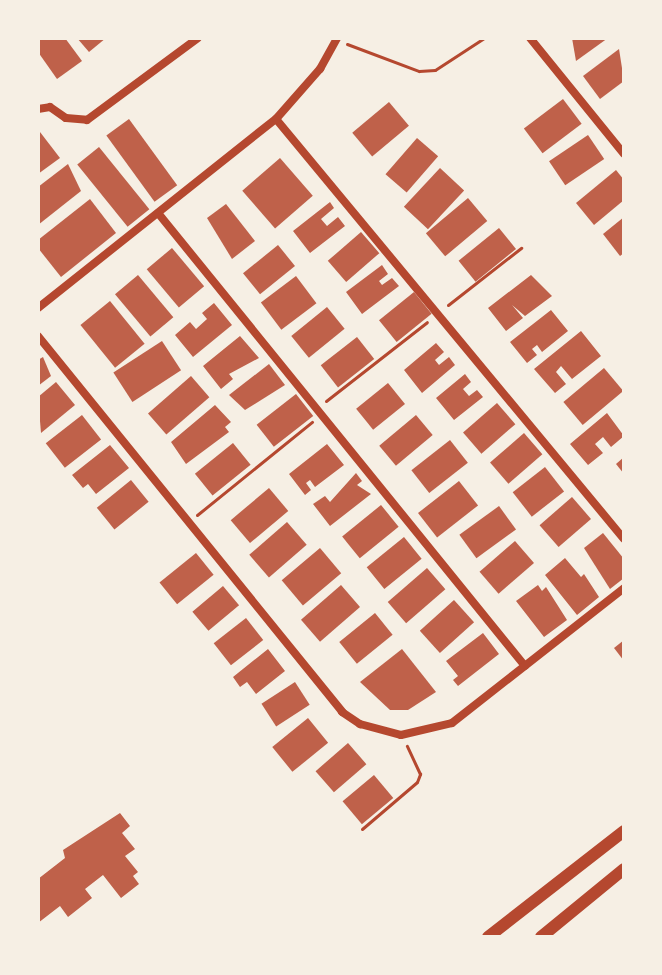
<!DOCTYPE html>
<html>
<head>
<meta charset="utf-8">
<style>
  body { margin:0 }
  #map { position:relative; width:662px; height:975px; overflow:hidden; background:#f6efe4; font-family:"Alegreya Sans",sans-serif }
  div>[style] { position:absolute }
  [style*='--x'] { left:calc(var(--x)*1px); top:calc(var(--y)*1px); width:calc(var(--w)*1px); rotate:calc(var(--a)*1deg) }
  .building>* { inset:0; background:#bf614a; transform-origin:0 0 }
  .path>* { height:3px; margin:-1.5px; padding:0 1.5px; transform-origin:1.5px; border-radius:1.5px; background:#b5482f }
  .minor>* { height:8px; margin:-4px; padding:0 4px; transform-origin:4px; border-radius:4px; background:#b5482f }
  .tertiary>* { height:12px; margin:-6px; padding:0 6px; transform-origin:6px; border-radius:6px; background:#b5482f }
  span { translate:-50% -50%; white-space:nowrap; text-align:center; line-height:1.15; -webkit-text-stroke:8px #f6efe4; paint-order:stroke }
  .frame { position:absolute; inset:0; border:40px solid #f6efe4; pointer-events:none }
</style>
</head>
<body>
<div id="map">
  <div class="building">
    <i style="clip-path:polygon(38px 38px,65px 38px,82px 61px,57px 79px,38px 52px)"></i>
    <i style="clip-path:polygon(77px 38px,106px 38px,89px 52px)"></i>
    <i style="clip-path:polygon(572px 38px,608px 38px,576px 61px)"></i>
    <i style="clip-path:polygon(619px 49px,624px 81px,600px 99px,583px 76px)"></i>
    <i style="left:563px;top:99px;width:31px;height:49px;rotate:53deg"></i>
    <i style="left:389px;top:102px;width:31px;height:48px;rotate:50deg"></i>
    <i style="left:129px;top:119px;width:82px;height:28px;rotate:54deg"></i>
    <i style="clip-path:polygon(40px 132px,60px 158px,38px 174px,38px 133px)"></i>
    <i style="left:588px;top:135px;width:29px;height:47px;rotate:56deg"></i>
    <i style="left:417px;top:138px;width:28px;height:48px;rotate:41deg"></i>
    <i style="left:99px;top:147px;width:80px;height:28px;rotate:51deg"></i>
    <i style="left:280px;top:158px;width:50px;height:50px;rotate:49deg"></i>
    <i style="clip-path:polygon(68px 164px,81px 191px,38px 225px,38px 187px)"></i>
    <i style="left:440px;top:168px;width:33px;height:53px;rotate:43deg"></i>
    <i style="clip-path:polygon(616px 170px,624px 180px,624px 200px,594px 225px,576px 203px)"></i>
    <i style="left:468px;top:198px;width:30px;height:55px;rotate:50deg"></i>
    <i style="clip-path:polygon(90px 199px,116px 233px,61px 277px,38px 248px,38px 240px)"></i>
    <i style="clip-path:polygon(330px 202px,334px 208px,321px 219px,327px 226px,338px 217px,345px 226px,310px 253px,293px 231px)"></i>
    <i style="clip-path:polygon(226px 204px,255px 241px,232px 259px,207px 218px)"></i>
    <i style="clip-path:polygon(624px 217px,624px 253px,620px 256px,603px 234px)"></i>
    <i style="left:499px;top:228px;width:27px;height:52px;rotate:51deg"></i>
    <i style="left:361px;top:232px;width:28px;height:44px;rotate:49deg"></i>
    <i style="left:278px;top:245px;width:27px;height:45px;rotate:51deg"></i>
    <i style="left:172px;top:248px;width:50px;height:33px;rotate:50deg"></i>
    <i style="clip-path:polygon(382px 265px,388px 274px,379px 281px,382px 285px,392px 278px,399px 286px,362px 314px,346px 292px)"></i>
    <i style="left:138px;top:275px;width:55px;height:30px;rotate:50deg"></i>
    <i style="clip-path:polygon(531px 275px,552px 296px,525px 316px,512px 305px,523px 318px,506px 331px,488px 308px)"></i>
    <i style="left:296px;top:276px;width:34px;height:44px;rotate:53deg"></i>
    <i style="left:414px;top:292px;width:28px;height:45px;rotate:51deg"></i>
    <i style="left:110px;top:301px;width:55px;height:38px;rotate:51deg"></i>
    <i style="clip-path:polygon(214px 303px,232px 325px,193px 357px,175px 335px,190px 322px,196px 329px,207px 319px,202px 313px)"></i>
    <i style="left:327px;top:307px;width:28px;height:46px;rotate:51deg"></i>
    <i style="clip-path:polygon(551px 310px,568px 331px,542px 352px,537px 345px,532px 349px,537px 355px,527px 363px,510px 342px)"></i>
    <i style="clip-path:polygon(581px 331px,601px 356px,572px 379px,561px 366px,556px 372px,566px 384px,555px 393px,534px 369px)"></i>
    <i style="clip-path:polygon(240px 336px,259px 358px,229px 374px,233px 379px,221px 389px,203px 366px)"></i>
    <i style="left:357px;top:337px;width:28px;height:46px;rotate:52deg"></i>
    <i style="left:162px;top:341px;width:35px;height:58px;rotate:57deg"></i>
    <i style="clip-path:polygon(436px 343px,444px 352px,435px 360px,439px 365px,449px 357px,455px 365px,422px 393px,404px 370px)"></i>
    <i style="clip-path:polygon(43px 357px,51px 376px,38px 386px,38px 360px)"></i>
    <i style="clip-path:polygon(269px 364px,285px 385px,245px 410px,229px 395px)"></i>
    <i style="left:604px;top:368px;width:30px;height:53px;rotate:50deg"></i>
    <i style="clip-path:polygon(465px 374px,471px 382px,463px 389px,469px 396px,477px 390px,483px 397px,454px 420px,436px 398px)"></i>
    <i style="left:191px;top:376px;width:28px;height:57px;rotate:49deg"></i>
    <i style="clip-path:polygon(56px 382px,75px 405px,41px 433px,38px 397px)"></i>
    <i style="left:388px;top:383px;width:27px;height:41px;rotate:51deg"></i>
    <i style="left:296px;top:394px;width:28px;height:50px;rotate:52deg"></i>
    <i style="left:497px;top:403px;width:28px;height:45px;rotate:49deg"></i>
    <i style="clip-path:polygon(215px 405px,231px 422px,225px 427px,229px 432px,186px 464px,171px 442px)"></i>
    <i style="clip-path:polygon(607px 413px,624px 436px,611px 447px,603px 437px,595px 444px,603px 453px,588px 465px,570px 444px)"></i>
    <i style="left:82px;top:415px;width:31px;height:46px;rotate:52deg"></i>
    <i style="left:416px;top:415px;width:26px;height:48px;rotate:50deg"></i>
    <i style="left:524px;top:433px;width:28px;height:45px;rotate:49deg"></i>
    <i style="left:450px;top:440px;width:29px;height:49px;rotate:52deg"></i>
    <i style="left:233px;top:443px;width:28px;height:49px;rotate:51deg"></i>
    <i style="clip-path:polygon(327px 444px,344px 465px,315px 487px,310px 480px,306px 483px,311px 490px,305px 495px,289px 474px)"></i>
    <i style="clip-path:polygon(110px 445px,129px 468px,96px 494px,88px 484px,83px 488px,72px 475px)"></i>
    <i style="clip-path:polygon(624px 457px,624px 474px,616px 464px)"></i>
    <i style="left:545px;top:467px;width:31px;height:41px;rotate:52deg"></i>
    <i style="clip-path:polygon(356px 473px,362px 481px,357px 485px,371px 494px,330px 526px,313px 504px,325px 496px,330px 502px)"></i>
    <i style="left:131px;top:480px;width:28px;height:44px;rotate:51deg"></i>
    <i style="left:459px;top:481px;width:31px;height:52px;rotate:52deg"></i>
    <i style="left:269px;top:488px;width:30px;height:50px;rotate:50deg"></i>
    <i style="left:572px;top:497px;width:29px;height:43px;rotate:49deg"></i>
    <i style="left:381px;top:505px;width:28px;height:50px;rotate:51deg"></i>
    <i style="left:499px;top:506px;width:29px;height:49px;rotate:54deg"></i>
    <i style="left:287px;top:522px;width:30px;height:50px;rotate:49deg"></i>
    <i style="clip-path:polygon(603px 533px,624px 559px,624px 578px,610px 589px,584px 548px)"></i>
    <i style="left:404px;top:537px;width:28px;height:48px;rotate:51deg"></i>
    <i style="left:515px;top:541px;width:29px;height:47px;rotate:49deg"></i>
    <i style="left:320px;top:548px;width:33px;height:50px;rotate:50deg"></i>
    <i style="left:196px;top:553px;width:28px;height:47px;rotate:51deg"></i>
    <i style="clip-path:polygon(565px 558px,581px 577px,584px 574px,599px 597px,577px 615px,545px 575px)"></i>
    <i style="left:427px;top:568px;width:28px;height:52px;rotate:49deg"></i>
    <i style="left:341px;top:585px;width:29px;height:53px;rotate:49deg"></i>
    <i style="clip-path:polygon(538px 585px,542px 591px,546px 587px,567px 620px,544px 637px,516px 601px)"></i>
    <i style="left:223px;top:586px;width:25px;height:40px;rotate:50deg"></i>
    <i style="left:454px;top:600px;width:30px;height:46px;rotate:48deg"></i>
    <i style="left:375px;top:613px;width:28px;height:46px;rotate:51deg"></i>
    <i style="left:246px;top:618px;width:28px;height:41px;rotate:52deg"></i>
    <i style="clip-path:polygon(483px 633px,499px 654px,458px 686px,453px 680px,458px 676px,446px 661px)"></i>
    <i style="clip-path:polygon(624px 640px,624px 661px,614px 648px)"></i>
    <i style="clip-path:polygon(268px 649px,285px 671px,256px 694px,247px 682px,240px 687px,233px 677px)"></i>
    <i style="clip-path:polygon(402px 649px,436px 692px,408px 710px,390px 710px,360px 682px)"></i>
    <i style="left:295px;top:682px;width:27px;height:40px;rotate:57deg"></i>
    <i style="left:308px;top:718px;width:32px;height:46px;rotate:51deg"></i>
    <i style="left:348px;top:743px;width:28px;height:43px;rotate:49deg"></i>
    <i style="left:374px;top:775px;width:30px;height:41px;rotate:50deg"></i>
    <i style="clip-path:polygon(120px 813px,130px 826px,122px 833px,135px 849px,125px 856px,138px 872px,133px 876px,139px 884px,121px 898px,103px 875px,85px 889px,92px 898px,68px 917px,60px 906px,38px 923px,38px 879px,65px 858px,63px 850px)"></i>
  </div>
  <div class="path">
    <i style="--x:347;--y:44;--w:77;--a:20.6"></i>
    <i style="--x:419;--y:71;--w:16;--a:-4"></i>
    <i style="--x:435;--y:70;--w:59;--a:-33.1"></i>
    <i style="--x:448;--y:305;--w:93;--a:-38"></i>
    <i style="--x:326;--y:401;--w:128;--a:-38"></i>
    <i style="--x:197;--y:515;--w:148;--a:-39"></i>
    <i style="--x:362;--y:829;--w:72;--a:-40.5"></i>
    <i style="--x:417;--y:782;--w:9;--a:-69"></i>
    <i style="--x:420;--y:774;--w:31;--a:-115"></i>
  </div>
  <div class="minor">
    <i style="--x:530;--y:38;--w:149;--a:51"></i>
    <i style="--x:38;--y:109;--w:12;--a:-9"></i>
    <i style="--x:50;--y:107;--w:19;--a:35"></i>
    <i style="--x:66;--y:118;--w:21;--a:5"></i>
    <i style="--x:87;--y:120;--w:138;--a:-36.5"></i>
    <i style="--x:276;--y:119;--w:545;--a:50.36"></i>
    <i style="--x:158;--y:213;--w:583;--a:50.99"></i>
    <i style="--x:38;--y:308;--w:304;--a:-38.5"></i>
    <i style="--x:276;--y:119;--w:67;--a:-48.7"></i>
    <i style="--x:320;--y:69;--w:35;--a:-61"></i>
    <i style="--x:38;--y:336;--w:484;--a:51"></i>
    <i style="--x:342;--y:712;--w:22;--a:34"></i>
    <i style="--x:360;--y:724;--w:42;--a:15"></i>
    <i style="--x:401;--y:735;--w:52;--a:-13.2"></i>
    <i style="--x:452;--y:723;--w:219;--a:-38.1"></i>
  </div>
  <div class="tertiary">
    <i style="--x:488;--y:937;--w:172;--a:-37.9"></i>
    <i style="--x:541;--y:937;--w:107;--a:-39.3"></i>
  </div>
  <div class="frame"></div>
</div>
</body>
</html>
